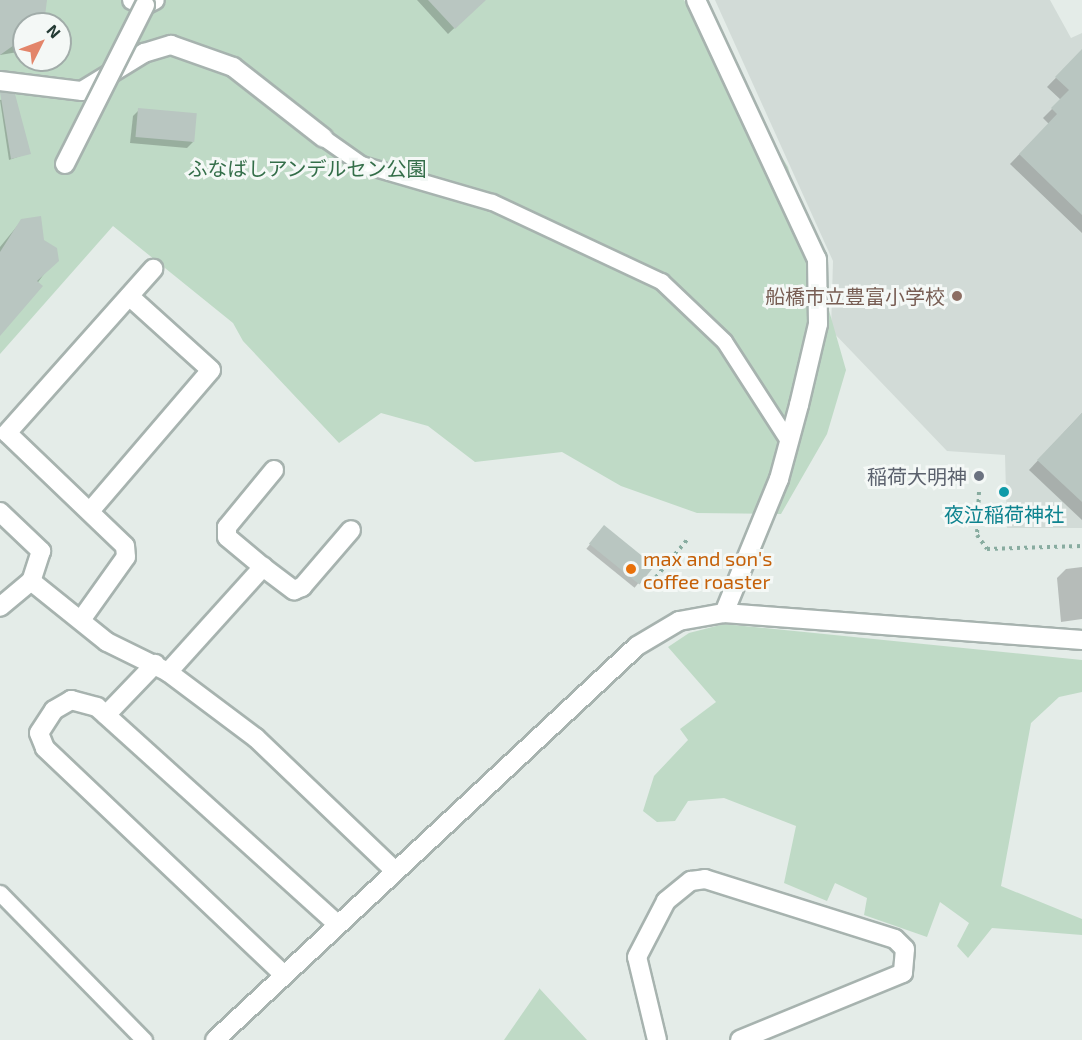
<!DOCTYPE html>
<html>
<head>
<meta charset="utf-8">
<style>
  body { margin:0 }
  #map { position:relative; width:1082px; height:1040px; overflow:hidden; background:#e4ece8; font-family:"Exo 2","Noto Sans JP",sans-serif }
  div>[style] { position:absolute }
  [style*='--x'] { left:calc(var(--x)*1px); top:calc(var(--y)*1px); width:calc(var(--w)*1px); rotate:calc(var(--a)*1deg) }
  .built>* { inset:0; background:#d2dbd7 }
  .green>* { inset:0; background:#bfdac6 }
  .shadow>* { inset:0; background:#0003; transform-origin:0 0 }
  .building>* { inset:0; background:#b9c6c1; transform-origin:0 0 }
  .path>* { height:4px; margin-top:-2px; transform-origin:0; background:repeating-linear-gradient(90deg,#88aca0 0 3px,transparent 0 7.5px) }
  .roads { filter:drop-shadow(2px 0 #a7b3af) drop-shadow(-2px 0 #a7b3af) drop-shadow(0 2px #a7b3af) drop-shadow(0 -2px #a7b3af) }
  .lane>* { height:15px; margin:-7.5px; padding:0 7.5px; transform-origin:7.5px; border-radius:7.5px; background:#fff }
  .street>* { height:18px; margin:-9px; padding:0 9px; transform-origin:9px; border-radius:9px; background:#fff }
  .secondary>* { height:18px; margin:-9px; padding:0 9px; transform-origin:9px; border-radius:9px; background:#fff }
  .bridges { filter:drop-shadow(2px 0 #a7b3af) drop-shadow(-2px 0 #a7b3af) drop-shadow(0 2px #a7b3af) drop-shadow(0 -2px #a7b3af) }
  .street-bridge>* { height:18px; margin:-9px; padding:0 9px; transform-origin:9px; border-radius:9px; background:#fff }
  .dots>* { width:16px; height:16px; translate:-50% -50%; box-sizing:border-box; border:3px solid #f4f8f6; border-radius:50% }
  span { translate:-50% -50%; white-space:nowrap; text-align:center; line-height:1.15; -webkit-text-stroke:6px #f4f8f6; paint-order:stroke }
  .park-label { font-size:20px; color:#346e49 }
  .education-label { font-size:20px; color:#785e54 }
  .right { translate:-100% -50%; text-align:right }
  .worship-label { font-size:20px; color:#5b616d }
  .culture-label { font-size:20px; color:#0d838f }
  .food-label { font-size:20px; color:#c56008 }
  .left { translate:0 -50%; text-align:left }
  .north { position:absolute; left:12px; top:12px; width:60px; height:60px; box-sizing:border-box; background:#f4f8f6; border:2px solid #a1aca9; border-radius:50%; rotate:48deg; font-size:16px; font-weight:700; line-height:24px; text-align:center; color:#253b35 }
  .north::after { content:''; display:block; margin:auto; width:21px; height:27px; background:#e3856a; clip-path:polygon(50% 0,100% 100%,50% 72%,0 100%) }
</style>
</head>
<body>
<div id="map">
  <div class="built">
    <i style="clip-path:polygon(715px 0,1050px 0,1071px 38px,1082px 33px,1082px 528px,1007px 528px,1005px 455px,947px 451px,831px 330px,833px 261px)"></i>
  </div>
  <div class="green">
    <i style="clip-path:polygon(evenodd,0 0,684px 0,788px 167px,846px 370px,827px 434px,781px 514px,697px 513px,621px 486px,562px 452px,475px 462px,428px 426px,381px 413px,339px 443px,243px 341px,233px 323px,113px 226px,0 354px,0 0,24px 24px,60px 24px,60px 60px,24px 60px,24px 24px)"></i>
    <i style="clip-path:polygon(724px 624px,1082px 660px,1082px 692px,1059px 697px,1031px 723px,1001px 886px,1082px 919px,1082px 935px,992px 928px,968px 958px,957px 946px,969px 923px,940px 902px,927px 937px,864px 915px,867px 898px,835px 883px,827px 901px,784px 883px,796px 826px,724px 798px,688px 801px,675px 821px,657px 822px,643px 811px,654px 776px,688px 740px,680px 729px,716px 702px,668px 647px,689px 633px)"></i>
    <i style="clip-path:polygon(540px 988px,540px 989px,587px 1040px,504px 1040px)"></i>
  </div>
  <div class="shadow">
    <i style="clip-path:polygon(0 0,45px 0,42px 24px,24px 24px,24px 51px,0 55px)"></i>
    <i style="clip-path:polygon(417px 0,484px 0,448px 34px)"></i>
    <i style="clip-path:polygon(1082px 51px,1082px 233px,1010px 164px,1049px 124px,1043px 118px,1061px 100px,1047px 87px)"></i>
    <i style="clip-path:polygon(14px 97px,29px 153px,9px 160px,0 100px)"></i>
    <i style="clip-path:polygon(139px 110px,193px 142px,187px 148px,130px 143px,133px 116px)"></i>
    <i style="clip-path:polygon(22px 220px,58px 255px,0 334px,0 247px)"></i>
    <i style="clip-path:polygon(1082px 413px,1082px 520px,1029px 470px)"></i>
    <i style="left:604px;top:527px;width:62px;height:28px;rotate:39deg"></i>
    <i style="clip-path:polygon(1082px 567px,1082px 619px,1061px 622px,1057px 578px,1066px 569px)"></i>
  </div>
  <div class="building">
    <i style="clip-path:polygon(0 0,47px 0,44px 24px,24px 24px,24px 38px,0 55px)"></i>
    <i style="clip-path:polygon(428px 0,486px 0,455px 29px)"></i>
    <i style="clip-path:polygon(1082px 49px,1082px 215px,1019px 154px,1057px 114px,1051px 108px,1069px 90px,1055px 77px)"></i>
    <i style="clip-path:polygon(0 92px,15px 94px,31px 154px,11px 159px)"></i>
    <i style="left:138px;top:108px;width:59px;height:29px;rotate:5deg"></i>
    <i style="clip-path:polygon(41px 216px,44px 240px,57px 248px,59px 261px,37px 281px,43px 286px,0 336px,0 252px,21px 219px)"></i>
    <i style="clip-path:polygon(1082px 413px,1082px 502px,1037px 460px)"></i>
    <i style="left:604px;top:525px;width:65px;height:24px;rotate:39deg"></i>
  </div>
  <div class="path">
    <i style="--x:979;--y:492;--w:43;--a:92.7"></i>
    <i style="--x:977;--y:535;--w:17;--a:54"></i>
    <i style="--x:987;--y:549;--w:95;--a:-1.8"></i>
    <i style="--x:644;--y:578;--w:9;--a:36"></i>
    <i style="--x:651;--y:583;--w:56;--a:-50.1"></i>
  </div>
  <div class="roads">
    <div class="lane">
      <i style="--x:324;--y:138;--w:45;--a:35.1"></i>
      <i style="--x:361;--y:164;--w:136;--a:16.2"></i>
      <i style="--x:492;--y:202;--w:187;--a:25.1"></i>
      <i style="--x:661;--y:281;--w:87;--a:43.6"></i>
      <i style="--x:724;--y:341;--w:120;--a:57.2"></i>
      <i style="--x:0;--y:893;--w:206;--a:45.6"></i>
    </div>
    <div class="street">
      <i style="--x:132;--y:0;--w:14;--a:21"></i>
      <i style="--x:145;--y:5;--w:11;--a:-27"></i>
      <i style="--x:696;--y:0;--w:286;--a:65"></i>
      <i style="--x:817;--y:259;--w:65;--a:89.1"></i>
      <i style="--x:818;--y:324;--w:83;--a:103.2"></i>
      <i style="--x:799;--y:405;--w:77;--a:105.1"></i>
      <i style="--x:779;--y:479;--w:145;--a:112.3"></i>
      <i style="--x:0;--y:81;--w:83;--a:7"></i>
      <i style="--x:82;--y:91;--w:73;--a:-31.5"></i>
      <i style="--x:144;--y:53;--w:28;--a:-17"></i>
      <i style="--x:171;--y:45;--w:66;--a:19.5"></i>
      <i style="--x:233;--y:67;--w:115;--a:38"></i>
      <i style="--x:274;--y:470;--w:74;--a:129.5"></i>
      <i style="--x:227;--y:527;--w:10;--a:90"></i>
      <i style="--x:227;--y:537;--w:47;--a:39.8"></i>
      <i style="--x:263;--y:567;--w:39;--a:37"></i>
      <i style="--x:294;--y:590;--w:9;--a:-21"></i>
      <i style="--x:302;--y:587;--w:75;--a:-49.3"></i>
      <i style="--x:91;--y:510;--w:184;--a:-49.4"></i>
      <i style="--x:211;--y:370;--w:110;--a:-137.9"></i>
      <i style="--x:0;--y:512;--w:57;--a:43.6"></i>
      <i style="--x:41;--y:551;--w:32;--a:108"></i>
      <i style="--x:31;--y:581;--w:40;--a:140"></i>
      <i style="--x:31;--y:581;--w:97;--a:38.8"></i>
      <i style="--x:107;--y:642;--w:68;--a:26.2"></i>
      <i style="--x:168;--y:672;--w:110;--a:36.9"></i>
      <i style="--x:256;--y:738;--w:191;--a:43.7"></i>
      <i style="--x:81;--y:620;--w:77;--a:-54.5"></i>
      <i style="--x:126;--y:557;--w:11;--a:-95"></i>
      <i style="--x:125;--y:546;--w:163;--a:-136.2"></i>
      <i style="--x:7;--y:433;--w:220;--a:-48.3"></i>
      <i style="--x:168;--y:672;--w:142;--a:-47.9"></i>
      <i style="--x:106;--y:715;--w:71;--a:-46.1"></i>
      <i style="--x:282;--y:973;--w:327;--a:-136.5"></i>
      <i style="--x:45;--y:748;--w:16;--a:-112"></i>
      <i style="--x:39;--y:733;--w:27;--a:-57"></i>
      <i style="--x:54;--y:710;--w:20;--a:-30"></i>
      <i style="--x:71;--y:700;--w:27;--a:15"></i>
      <i style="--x:97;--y:707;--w:322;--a:42.1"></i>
      <i style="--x:657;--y:1040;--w:85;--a:-103.5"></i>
      <i style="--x:637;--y:957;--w:63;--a:-62.6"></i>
      <i style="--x:666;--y:901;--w:32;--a:-39"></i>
      <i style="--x:691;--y:881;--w:14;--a:-8"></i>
      <i style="--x:705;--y:879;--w:199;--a:17.5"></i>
      <i style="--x:895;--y:939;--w:14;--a:45"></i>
      <i style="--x:905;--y:949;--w:24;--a:95"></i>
      <i style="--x:903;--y:973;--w:176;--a:157.7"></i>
    </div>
    <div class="secondary">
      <i style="--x:215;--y:1040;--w:577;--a:-43.03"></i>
      <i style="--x:637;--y:646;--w:49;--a:-30.8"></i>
      <i style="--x:679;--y:621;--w:46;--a:-10.1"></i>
      <i style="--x:724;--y:613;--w:359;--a:4.3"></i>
    </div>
  </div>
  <div class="bridges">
    <div class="street-bridge">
      <i style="--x:65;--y:164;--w:178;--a:-63.3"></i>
    </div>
  </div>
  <div class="dots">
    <i style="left:957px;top:296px;background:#8d6e63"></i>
    <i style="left:979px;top:476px;background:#6b7280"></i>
    <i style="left:1004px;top:492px;background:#0f9aa8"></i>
    <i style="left:631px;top:569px;background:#e8710a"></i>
  </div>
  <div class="park-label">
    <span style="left:307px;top:168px">ふなばしアンデルセン公園</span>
  </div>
  <div class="education-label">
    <span class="right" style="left:945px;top:296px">船橋市立豊富小学校</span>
  </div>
  <div class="worship-label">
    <span class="right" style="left:967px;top:476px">稲荷大明神</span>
  </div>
  <div class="culture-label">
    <span style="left:1004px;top:514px">夜泣稲荷神社</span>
  </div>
  <div class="food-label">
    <span class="left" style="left:643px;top:570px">max and son's<br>coffee roaster</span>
  </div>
  <div class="north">N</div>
</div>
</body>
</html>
